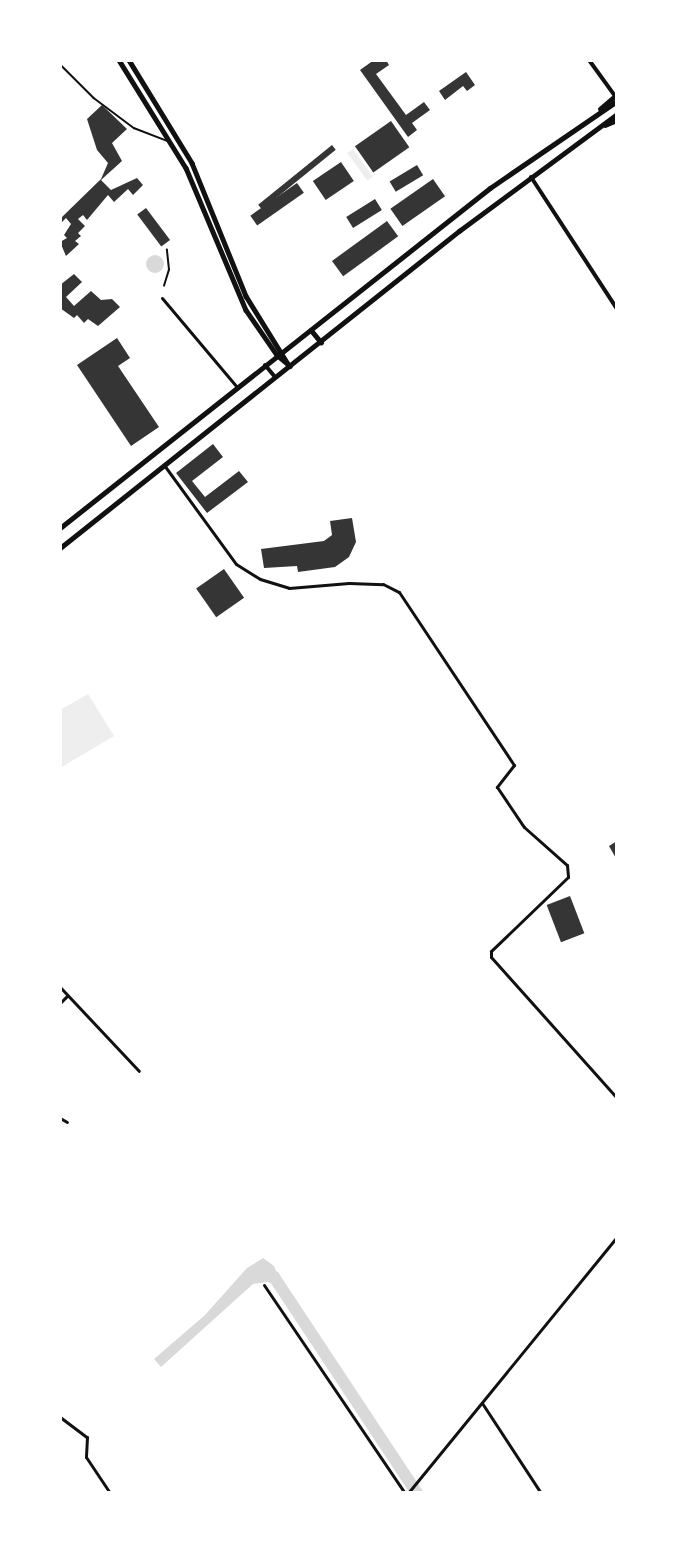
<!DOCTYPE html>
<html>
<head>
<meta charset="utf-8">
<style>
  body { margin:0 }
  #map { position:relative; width:677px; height:1553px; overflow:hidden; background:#fff; font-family:"Nunito Sans",sans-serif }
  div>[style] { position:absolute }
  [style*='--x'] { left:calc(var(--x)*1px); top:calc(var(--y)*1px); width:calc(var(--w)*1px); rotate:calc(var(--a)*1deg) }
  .green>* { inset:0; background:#eee; transform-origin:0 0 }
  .water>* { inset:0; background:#d9d9d9 }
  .round { border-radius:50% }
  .river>* { height:12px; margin:-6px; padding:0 6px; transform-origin:6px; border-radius:6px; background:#d9d9d9 }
  .building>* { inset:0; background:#353535; transform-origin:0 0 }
  .path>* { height:1.5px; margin:-0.75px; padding:0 0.75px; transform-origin:0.75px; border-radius:0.75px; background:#111 }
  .service>* { height:1.5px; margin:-0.75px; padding:0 0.75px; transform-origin:0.75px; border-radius:0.75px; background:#111 }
  .minor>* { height:3px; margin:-1.5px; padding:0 1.5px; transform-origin:1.5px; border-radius:1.5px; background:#111 }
  .tertiary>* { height:4px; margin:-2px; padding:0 2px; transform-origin:2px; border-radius:2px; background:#111 }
  .secondary>* { height:4.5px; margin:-2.25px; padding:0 2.25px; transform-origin:2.25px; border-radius:2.25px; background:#111 }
  .primary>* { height:4.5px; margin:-2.25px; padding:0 2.25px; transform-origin:2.25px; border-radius:2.25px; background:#111 }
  span { translate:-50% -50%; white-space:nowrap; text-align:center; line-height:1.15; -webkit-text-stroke:4.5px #fff; paint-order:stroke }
  .frame { position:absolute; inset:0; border:62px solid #fff; pointer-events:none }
</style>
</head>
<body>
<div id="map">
  <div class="green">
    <i style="left:353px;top:149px;width:34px;height:7px;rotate:54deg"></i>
    <i style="clip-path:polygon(88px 694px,114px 736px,60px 768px,60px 710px)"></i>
  </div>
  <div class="water">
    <i class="round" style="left:146px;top:255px;width:18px;height:18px"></i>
    <i style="clip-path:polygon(263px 1258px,274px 1266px,282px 1286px,268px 1282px,253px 1284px,161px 1367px,154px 1359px,205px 1315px,247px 1268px)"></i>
  </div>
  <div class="river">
    <i style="--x:269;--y:1276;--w:5;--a:11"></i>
    <i style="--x:274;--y:1277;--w:259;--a:56.5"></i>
  </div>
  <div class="building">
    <i style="clip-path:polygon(374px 60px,386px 60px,389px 65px,376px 74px,406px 115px,424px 102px,430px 110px,412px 123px,417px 130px,408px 137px,360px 70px)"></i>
    <i style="clip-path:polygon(466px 72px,475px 85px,467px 91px,463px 86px,445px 100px,439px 91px)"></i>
    <i style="clip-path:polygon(102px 105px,127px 129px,112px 143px,122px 161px,101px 180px,111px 190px,137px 178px,143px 185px,133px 195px,128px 189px,114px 202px,108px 195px,87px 220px,83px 215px,78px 219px,85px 226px,78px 233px,81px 236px,75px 241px,79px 244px,66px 256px,60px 242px,67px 238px,64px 235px,71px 224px,66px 218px,61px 223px,60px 214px,62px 217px,101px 179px,108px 163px,97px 150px,87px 119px)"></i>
    <i style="left:391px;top:121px;width:32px;height:44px;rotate:55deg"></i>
    <i style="left:332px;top:145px;width:6px;height:95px;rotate:51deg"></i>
    <i style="left:341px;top:162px;width:23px;height:34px;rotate:56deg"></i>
    <i style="left:417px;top:165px;width:12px;height:32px;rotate:59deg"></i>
    <i style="left:433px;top:179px;width:21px;height:52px;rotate:55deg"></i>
    <i style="left:297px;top:183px;width:12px;height:57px;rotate:55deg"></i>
    <i style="left:375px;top:199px;width:13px;height:34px;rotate:58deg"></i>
    <i style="left:146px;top:208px;width:40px;height:11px;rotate:53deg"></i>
    <i style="left:387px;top:221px;width:19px;height:68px;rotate:54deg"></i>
    <i style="clip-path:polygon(74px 274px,82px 282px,66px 297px,74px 306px,91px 291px,101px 300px,112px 299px,120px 307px,98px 326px,88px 319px,84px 323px,77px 315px,74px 318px,60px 308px,60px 285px)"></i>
    <i style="clip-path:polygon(117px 338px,130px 358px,118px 366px,159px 427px,131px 446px,77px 365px)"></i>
    <i style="clip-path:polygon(213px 444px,223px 457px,192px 481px,205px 497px,239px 471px,248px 482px,207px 513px,176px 473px)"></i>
    <i style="clip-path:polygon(352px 518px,356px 542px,349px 557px,335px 567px,298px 572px,297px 566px,264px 568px,261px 549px,324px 541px,332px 535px,330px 521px)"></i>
    <i style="left:224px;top:569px;width:35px;height:34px;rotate:55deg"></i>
    <i style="clip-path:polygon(617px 841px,617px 860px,609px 846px)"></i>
    <i style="left:570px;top:896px;width:40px;height:25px;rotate:69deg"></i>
  </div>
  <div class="path">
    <i style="--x:164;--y:286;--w:17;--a:-73"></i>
    <i style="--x:169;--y:270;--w:20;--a:-96"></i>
  </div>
  <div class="service">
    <i style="--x:60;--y:64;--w:48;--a:45"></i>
    <i style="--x:94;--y:98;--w:50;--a:36.9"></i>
    <i style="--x:134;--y:128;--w:36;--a:21"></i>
  </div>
  <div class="minor">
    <i style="--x:162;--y:298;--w:116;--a:49.9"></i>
    <i style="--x:164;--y:465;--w:122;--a:54"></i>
    <i style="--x:236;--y:564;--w:28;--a:32"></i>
    <i style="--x:260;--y:579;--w:30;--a:17"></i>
    <i style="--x:289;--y:588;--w:60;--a:-4.8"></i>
    <i style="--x:349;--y:583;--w:34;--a:2"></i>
    <i style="--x:383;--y:584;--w:18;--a:27"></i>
    <i style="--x:399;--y:592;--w:208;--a:56.4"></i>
    <i style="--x:514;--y:765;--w:28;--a:128"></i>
    <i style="--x:497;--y:787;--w:48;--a:56"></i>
    <i style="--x:524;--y:827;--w:57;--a:41.5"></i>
    <i style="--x:567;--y:865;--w:12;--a:85"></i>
    <i style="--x:568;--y:877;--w:107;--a:136.1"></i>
    <i style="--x:491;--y:951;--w:6;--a:90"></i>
    <i style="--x:491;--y:957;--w:189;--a:48.2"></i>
    <i style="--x:60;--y:987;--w:115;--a:46.8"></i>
    <i style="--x:60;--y:1003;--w:10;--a:-45"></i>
    <i style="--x:60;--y:1118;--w:8;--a:30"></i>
    <i style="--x:264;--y:1285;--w:251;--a:55.9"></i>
    <i style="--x:482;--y:1403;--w:108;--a:56.8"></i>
    <i style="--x:60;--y:1417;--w:34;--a:37"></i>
    <i style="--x:87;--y:1437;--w:20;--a:93"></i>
    <i style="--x:86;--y:1457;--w:43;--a:56.3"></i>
    <i style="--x:408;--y:1493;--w:330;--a:-50.8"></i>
  </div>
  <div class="tertiary">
    <i style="--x:589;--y:60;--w:44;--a:54.2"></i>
    <i style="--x:531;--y:177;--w:158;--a:56.9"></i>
    <i style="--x:265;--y:365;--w:16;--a:50"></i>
  </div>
  <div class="secondary">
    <i style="--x:119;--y:60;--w:127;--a:58.2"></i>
    <i style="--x:186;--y:168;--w:154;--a:67.1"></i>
    <i style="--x:246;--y:310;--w:55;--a:55.4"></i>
    <i style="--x:277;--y:355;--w:17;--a:40"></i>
    <i style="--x:129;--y:60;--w:121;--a:58.5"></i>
    <i style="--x:192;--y:163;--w:144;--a:67.9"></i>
    <i style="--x:246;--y:296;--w:80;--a:58.3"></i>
  </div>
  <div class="primary">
    <i style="--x:600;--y:109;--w:23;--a:-41"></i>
    <i style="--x:605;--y:125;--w:13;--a:-23"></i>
    <i style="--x:311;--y:330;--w:16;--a:50"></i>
    <i style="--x:60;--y:528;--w:548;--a:-38.33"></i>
    <i style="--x:490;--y:188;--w:154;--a:-34.4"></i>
    <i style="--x:60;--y:548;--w:510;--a:-38.47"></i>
    <i style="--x:459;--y:231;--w:197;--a:-36.5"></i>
  </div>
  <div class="frame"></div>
</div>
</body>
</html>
